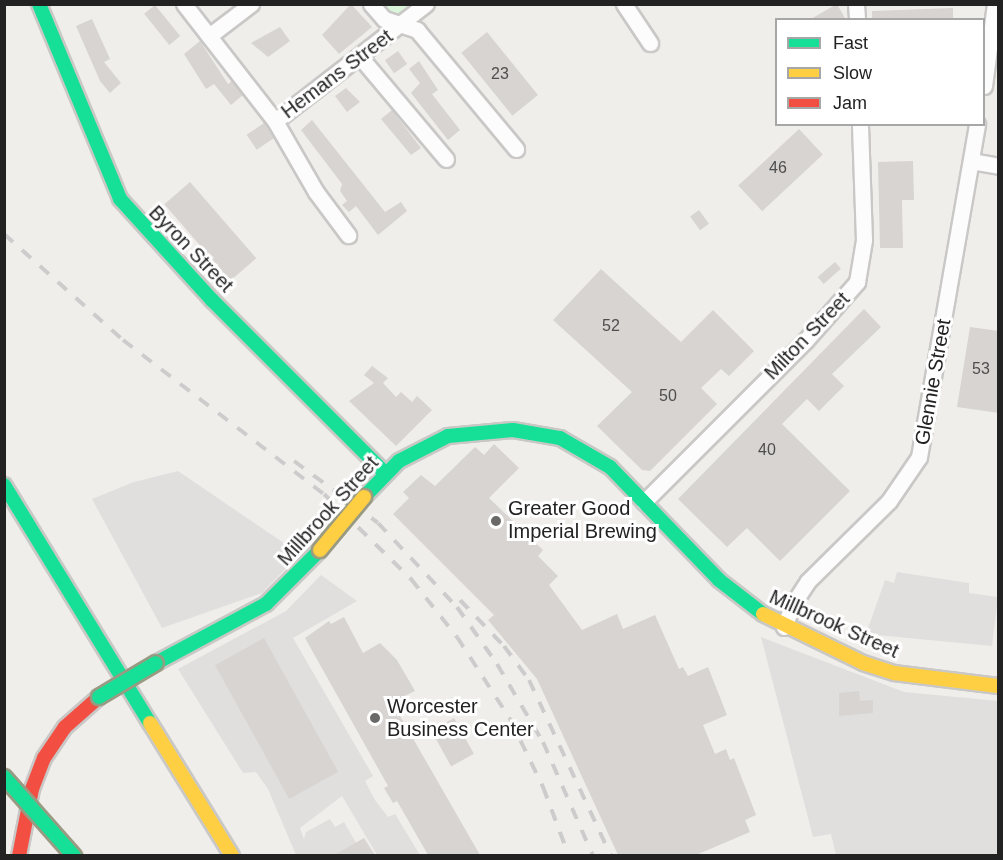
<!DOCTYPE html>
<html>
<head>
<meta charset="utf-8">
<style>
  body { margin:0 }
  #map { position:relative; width:1003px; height:860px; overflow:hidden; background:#f0eeeb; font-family:Helvetica,sans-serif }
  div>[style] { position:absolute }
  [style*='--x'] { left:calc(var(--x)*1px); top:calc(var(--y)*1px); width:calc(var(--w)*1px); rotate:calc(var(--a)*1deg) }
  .park>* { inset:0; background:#daf5da }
  .parking>* { inset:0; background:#e0dfde }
  .building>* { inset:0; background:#d7d4d2; transform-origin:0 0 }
  .roads { filter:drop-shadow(2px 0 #c9c8c7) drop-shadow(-2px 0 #c9c8c7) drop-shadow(0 2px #c9c8c7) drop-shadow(0 -2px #c9c8c7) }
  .street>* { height:15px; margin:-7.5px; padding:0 7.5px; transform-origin:7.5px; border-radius:7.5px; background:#fdfcfc }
  .fast>* { height:14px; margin:-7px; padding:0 7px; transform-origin:7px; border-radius:7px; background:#16e098 }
  .slow>* { height:14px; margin:-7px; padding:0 7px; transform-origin:7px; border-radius:7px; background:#ffcf43 }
  .jam>* { height:14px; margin:-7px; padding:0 7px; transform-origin:7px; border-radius:7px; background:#f24e42 }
  .rail>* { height:4px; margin-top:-2px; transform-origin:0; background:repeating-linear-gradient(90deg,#ccc 0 12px,transparent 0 24px) }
  .bridges { filter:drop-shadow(2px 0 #999a82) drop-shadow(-2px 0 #999a82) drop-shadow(0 2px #999a82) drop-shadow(0 -2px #999a82) }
  .fast-bridge>* { height:14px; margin:-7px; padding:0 7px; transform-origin:7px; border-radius:7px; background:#16e098 }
  .slow-bridge>* { height:14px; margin:-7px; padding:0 7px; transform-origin:7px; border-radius:7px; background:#ffcf43 }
  .dots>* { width:16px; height:16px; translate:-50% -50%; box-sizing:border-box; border:3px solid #fff; border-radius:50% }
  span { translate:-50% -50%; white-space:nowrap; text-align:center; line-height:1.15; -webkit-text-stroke:6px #fff; paint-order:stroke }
  .number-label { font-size:16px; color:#4f4e4e }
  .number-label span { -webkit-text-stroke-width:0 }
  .street-label { font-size:20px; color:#222 }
  .poi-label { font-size:20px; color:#222 }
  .left { translate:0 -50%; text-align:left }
  .frame { position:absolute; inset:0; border:6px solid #222; pointer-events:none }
  .legend { position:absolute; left:775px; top:18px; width:210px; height:108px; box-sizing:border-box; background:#fff; border:2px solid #a7a7a7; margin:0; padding:8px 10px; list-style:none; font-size:18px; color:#222 }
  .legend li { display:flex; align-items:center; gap:12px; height:30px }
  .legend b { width:30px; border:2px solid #a7a7a7 }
</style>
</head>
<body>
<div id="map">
  <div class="park">
    <i style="clip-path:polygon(380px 5px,410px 5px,392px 19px)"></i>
  </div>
  <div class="parking">
    <i style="clip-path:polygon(178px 471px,300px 554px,262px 593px,162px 628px,92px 499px,134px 482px)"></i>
    <i style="clip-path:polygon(897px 572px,969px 583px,969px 593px,998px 597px,992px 646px,866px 634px,885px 580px,894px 583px)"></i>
    <i style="clip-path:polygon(321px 575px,357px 601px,293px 638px,373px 776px,365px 781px,375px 800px,388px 817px,395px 814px,420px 855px,377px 855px,342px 796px,300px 828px,304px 839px,306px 832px,330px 819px,335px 827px,344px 822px,363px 855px,296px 855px,268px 789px,256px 772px,243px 773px,178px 669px,286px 611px)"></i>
    <i style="clip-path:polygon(761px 637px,904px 692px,998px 701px,998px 855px,836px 855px,831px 834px,813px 837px)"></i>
  </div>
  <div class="building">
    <i style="clip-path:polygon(351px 4px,372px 27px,339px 54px,322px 35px)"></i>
    <i style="clip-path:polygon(837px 4px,846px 20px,809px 20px)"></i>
    <i style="left:155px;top:5px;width:40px;height:14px;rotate:51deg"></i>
    <i style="clip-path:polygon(953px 8px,953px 20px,872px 20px,872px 11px)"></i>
    <i style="clip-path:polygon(92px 19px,110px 59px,104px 62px,121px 83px,110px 93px,100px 81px,76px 26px)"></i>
    <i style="clip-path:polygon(280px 27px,290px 41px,268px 57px,251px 43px)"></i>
    <i style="left:487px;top:32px;width:81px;height:33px;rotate:51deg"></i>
    <i style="clip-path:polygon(200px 41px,228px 84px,232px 81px,243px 95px,231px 105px,214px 84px,206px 89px,184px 54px)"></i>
    <i style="left:398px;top:51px;width:16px;height:16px;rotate:55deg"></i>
    <i style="clip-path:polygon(419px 61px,438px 90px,432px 94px,460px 130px,448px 140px,411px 93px,420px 83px,409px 69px)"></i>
    <i style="clip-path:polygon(346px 88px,360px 102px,347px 112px,335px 96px)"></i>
    <i style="clip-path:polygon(392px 110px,421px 148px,411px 155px,381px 119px)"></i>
    <i style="clip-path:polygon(312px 120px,385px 212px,401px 202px,407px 211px,378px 235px,356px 206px,349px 212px,342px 205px,347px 201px,340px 191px,342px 184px,301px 130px)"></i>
    <i style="left:264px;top:123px;width:18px;height:21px;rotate:56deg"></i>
    <i style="left:799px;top:129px;width:35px;height:83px;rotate:47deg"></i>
    <i style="clip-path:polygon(913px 161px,914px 200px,902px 200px,903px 248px,880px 248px,878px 162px)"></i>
    <i style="left:190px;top:182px;width:101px;height:34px;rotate:49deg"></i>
    <i style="left:699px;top:210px;width:17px;height:11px;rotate:54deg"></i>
    <i style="left:835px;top:262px;width:9px;height:23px;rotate:49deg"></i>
    <i style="clip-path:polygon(601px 269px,681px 342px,713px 310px,754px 351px,729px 376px,721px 369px,701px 388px,717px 404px,650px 471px,642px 470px,597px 426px,632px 392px,553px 320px)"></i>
    <i style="clip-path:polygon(864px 309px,881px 327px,832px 374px,844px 386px,819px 411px,807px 399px,782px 424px,850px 491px,780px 561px,747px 528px,727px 547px,678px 499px)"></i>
    <i style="clip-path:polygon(970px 327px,999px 331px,999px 413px,957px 407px)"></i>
    <i style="clip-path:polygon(372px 366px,388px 378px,383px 383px,396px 397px,401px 392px,412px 402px,417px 396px,432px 410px,396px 446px,349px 401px,374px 383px,364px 375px)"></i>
    <i style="clip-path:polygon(494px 444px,519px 468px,489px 498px,543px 550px,538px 556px,558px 576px,549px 585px,582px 630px,617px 614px,623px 629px,655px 615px,679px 669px,683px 667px,688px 676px,708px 667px,727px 715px,703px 725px,715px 754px,726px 749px,730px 760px,734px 758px,756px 815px,745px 820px,750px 832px,696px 855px,618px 855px,537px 679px,488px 620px,494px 615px,393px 514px,409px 498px,403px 492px,421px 475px,435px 486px,475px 447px,484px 455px)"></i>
    <i style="clip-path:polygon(344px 617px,363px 653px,380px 643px,397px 660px,415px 691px,392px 702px,480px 855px,428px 855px,397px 801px,393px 803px,384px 788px,388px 786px,305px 638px,329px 621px,331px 624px)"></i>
    <i style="left:264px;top:638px;width:153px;height:56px;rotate:61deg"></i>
    <i style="clip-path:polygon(859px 691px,860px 701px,873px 700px,873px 713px,839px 716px,839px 693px)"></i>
    <i style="left:454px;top:718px;width:41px;height:26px;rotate:61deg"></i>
    <i style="clip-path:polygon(364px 838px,375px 855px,334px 855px)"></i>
  </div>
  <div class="roads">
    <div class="street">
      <i style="--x:184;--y:4;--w:148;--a:52.1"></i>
      <i style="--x:275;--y:121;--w:82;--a:60"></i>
      <i style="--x:316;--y:192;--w:54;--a:53.3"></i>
      <i style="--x:371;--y:4;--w:20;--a:49"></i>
      <i style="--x:384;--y:19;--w:35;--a:18"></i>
      <i style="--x:417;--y:30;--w:155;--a:50.2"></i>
      <i style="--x:624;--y:4;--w:47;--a:56.3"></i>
      <i style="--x:856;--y:4;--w:16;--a:86"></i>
      <i style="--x:209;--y:36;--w:53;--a:-37.3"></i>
      <i style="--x:361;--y:58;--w:132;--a:49.9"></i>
      <i style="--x:984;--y:86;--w:83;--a:-82.4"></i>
      <i style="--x:275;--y:121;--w:191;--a:-37.8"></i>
      <i style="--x:971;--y:161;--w:27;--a:10"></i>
      <i style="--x:644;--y:502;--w:228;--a:-45"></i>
      <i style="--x:805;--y:341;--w:79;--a:-48.6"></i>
      <i style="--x:857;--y:282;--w:43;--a:-80.5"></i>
      <i style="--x:864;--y:240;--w:116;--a:-92"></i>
      <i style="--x:784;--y:627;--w:25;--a:-69"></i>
      <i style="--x:793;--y:604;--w:27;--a:-57"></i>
      <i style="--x:808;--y:581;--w:114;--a:-44.6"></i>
      <i style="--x:889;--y:501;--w:53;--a:-55.7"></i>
      <i style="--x:919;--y:457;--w:338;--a:-80.1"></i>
    </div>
    <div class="fast">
      <i style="--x:39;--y:4;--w:211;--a:67.4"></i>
      <i style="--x:120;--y:199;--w:137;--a:47.7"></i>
      <i style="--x:212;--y:300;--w:245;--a:45"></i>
      <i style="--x:4;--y:485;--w:279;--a:58.5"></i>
      <i style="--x:364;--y:497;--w:50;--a:-45.8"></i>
      <i style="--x:399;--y:461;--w:55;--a:-27"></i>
      <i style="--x:448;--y:436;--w:65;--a:-5.3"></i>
      <i style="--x:513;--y:430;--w:48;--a:9.7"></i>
      <i style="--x:560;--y:438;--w:58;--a:30.1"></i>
      <i style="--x:610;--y:467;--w:157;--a:46"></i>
      <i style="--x:719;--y:580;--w:56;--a:37.7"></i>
      <i style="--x:156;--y:663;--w:125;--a:-28.2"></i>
      <i style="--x:266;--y:604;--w:76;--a:-45"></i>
    </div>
    <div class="slow">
      <i style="--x:763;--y:614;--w:111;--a:26.1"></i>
      <i style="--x:863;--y:663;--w:33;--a:18"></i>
      <i style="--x:894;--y:673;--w:105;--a:7.1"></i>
      <i style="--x:150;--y:723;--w:156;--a:58.3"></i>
    </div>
    <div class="jam">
      <i style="--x:19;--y:856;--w:68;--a:-79"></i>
      <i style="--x:32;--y:789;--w:33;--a:-69"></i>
      <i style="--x:44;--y:758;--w:37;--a:-56"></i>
      <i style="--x:65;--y:727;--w:45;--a:-41.4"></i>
    </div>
  </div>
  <div class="rail">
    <i style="--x:4;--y:234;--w:159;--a:41.7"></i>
    <i style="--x:123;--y:340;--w:253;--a:37.5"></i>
    <i style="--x:324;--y:494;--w:122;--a:44.3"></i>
    <i style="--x:411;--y:579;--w:74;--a:51.6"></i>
    <i style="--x:457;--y:637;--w:98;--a:57.1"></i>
    <i style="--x:510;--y:719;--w:76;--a:64.1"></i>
    <i style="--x:543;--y:787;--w:74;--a:69.4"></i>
    <i style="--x:294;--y:461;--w:104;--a:36.4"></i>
    <i style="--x:378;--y:523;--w:115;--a:46.8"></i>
    <i style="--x:457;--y:607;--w:70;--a:54.9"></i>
    <i style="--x:497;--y:664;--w:91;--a:59.5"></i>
    <i style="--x:543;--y:742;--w:124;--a:66.3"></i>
    <i style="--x:460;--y:600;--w:64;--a:46.3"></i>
    <i style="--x:504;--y:646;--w:42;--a:53.7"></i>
    <i style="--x:529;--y:680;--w:194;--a:65"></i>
  </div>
  <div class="bridges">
    <div class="fast-bridge">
      <i style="--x:99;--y:697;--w:66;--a:-30.8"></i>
      <i style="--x:4;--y:777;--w:106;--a:48.5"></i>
    </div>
    <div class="slow-bridge">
      <i style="--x:320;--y:550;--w:69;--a:-50.3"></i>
    </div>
  </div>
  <div class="dots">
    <i style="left:496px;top:521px;background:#6a6968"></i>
    <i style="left:375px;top:718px;background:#6a6968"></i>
  </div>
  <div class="number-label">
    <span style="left:500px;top:74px">23</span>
    <span style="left:778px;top:168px">46</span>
    <span style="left:611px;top:326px">52</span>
    <span style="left:981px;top:369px">53</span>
    <span style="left:668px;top:396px">50</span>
    <span style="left:767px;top:450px">40</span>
  </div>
  <div class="street-label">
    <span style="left:337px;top:74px;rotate:-37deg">Hemans Street</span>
    <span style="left:191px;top:249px;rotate:46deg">Byron Street</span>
    <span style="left:807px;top:336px;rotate:-46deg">Milton Street</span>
    <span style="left:933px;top:382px;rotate:-80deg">Glennie Street</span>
    <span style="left:328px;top:511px;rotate:-48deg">Millbrook Street</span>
    <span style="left:834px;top:624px;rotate:24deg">Millbrook Street</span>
  </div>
  <div class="poi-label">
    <span class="left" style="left:508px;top:520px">Greater Good<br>Imperial Brewing</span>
    <span class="left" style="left:387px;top:718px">Worcester<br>Business Center</span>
  </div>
  <div class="frame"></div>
  <ul class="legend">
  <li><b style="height:8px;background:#16e098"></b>Fast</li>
  <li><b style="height:8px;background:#ffcf43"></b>Slow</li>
  <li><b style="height:8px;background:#f24e42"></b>Jam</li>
  </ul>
</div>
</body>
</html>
